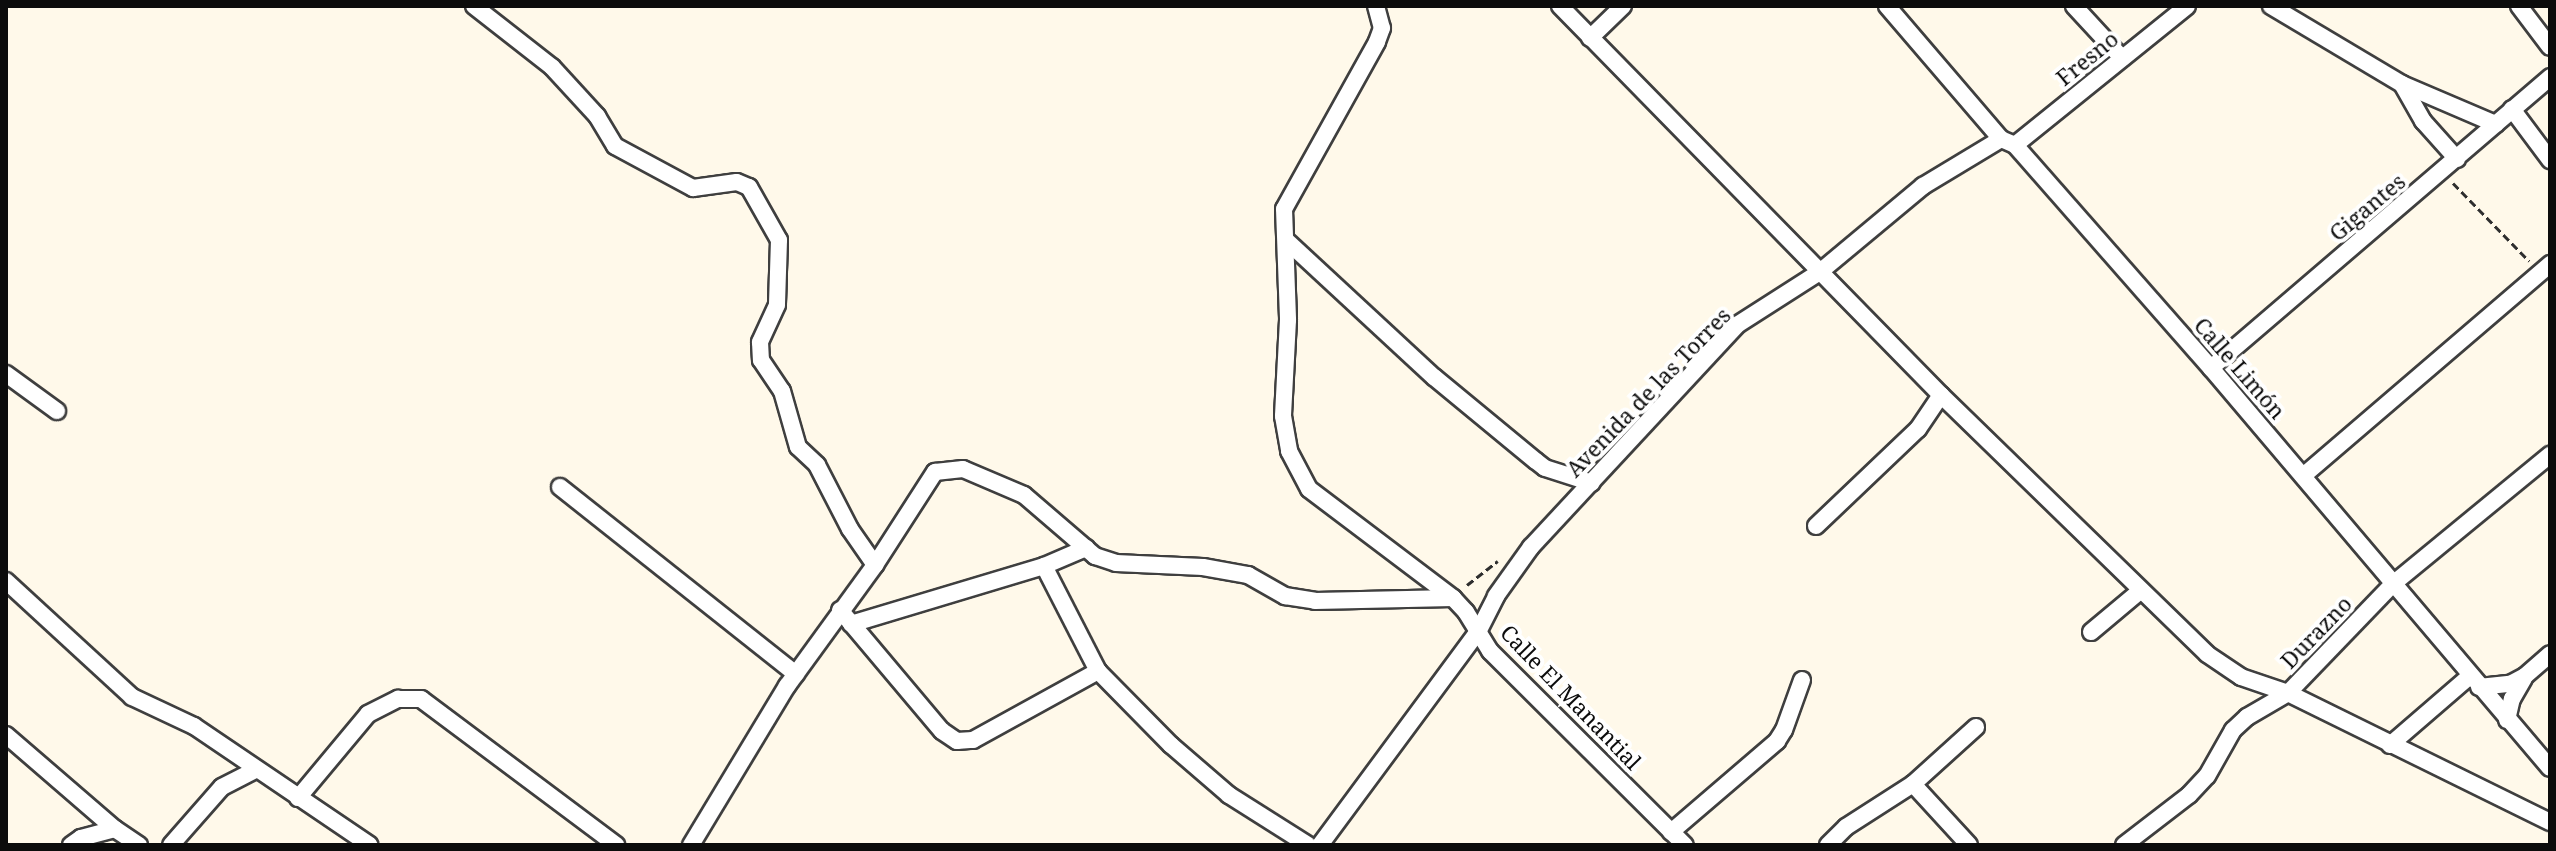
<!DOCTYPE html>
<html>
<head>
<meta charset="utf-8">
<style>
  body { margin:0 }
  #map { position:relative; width:2556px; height:851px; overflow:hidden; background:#fff9ea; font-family:"Noto Serif",serif }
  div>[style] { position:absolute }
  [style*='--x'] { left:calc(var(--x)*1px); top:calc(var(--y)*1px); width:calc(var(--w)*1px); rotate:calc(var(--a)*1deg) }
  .path>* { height:3px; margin-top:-1.5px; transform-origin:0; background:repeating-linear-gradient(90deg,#2e2e2e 0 8px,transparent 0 12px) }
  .roads { filter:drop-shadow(2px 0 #3f3f3f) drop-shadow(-2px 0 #3f3f3f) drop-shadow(0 2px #3f3f3f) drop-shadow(0 -2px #3f3f3f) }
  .street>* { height:16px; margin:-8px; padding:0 8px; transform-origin:8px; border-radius:8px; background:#fff }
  span { translate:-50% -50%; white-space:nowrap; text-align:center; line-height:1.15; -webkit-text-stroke:8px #fff; paint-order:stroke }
  .street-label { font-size:22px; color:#0c0c0c }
  .frame { position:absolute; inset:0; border:8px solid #0c0c0c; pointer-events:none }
</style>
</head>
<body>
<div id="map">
  <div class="path">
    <i style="--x:2453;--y:183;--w:109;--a:45.7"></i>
    <i style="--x:1467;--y:585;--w:39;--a:-38"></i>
  </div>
  <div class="roads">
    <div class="street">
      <i style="--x:474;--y:6;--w:99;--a:38"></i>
      <i style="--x:552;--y:67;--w:67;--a:47.4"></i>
      <i style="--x:597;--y:116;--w:35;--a:59"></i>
      <i style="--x:615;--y:146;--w:89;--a:28.3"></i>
      <i style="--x:693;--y:188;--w:44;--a:-7.8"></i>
      <i style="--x:737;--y:182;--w:13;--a:23"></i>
      <i style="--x:749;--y:187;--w:61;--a:60.5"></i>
      <i style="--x:779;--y:240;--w:65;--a:91.8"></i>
      <i style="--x:777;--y:305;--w:41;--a:114.7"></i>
      <i style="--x:760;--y:342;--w:18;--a:87"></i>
      <i style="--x:761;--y:360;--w:37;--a:56"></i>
      <i style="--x:782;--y:391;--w:58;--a:74.1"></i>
      <i style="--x:798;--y:447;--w:26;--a:43"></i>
      <i style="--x:817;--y:465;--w:72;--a:62.7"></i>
      <i style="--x:850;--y:529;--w:44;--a:55.2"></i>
      <i style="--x:1376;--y:6;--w:23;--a:75"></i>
      <i style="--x:1382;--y:28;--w:15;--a:110"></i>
      <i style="--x:1377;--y:42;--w:191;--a:119.1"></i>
      <i style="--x:1284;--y:209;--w:111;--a:87.9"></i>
      <i style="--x:1288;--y:320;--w:96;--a:93"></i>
      <i style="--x:1283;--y:416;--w:36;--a:80"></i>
      <i style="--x:1289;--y:451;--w:43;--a:62.2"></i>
      <i style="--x:1309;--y:489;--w:181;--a:37.1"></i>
      <i style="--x:1453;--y:598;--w:19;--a:47"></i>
      <i style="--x:1466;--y:612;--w:46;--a:58.4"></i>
      <i style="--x:1490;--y:651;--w:275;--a:44.9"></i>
      <i style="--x:1560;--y:6;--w:545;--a:45.6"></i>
      <i style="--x:1941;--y:395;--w:371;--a:44.2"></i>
      <i style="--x:2207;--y:654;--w:41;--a:34.1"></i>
      <i style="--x:2241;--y:677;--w:50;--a:18.8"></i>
      <i style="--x:2288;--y:693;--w:292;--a:26.2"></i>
      <i style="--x:1887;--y:6;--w:175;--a:49.4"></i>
      <i style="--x:2001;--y:139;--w:15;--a:23"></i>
      <i style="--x:2015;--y:145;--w:297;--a:48.7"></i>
      <i style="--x:2211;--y:368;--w:524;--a:49.72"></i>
      <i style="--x:2074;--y:6;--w:71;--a:47.3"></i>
      <i style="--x:2271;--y:6;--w:152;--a:30.8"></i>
      <i style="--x:2402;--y:84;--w:102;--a:23.1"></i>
      <i style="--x:2519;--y:6;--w:51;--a:52.9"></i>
      <i style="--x:1590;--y:38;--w:46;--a:-44.1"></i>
      <i style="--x:2402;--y:84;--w:43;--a:60.4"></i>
      <i style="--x:2423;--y:121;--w:51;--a:48.2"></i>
      <i style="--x:2512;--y:109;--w:64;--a:53.3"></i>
      <i style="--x:2015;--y:145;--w:221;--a:-38.9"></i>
      <i style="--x:1287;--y:241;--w:200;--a:42.8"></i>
      <i style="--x:1434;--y:377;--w:132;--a:39.5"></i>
      <i style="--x:1536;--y:461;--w:11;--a:38"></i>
      <i style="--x:1545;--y:468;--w:49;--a:17.7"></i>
      <i style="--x:2211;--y:368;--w:447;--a:-40.6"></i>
      <i style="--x:6;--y:374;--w:63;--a:36"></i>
      <i style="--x:2303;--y:476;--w:326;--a:-40.6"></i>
      <i style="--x:560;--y:487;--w:301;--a:38.4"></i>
      <i style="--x:1816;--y:526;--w:141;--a:-43.6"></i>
      <i style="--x:1918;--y:429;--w:41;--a:-55.9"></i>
      <i style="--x:1044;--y:566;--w:118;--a:62.8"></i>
      <i style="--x:1098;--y:671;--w:104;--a:45.4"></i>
      <i style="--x:1171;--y:745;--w:77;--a:40.8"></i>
      <i style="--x:1229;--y:795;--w:93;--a:32.3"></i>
      <i style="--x:6;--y:581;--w:171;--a:42.6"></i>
      <i style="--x:132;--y:697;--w:68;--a:25.1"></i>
      <i style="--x:194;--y:726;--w:212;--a:34.1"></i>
      <i style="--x:840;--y:610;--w:158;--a:49.9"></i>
      <i style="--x:942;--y:731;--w:18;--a:34"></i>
      <i style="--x:957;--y:741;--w:16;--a:-4"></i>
      <i style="--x:973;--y:740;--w:143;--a:-28.9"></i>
      <i style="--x:851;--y:624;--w:202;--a:-16.7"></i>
      <i style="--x:1044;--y:566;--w:46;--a:-23.2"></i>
      <i style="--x:2091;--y:632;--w:64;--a:-39.9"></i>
      <i style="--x:2479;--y:687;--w:31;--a:-6"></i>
      <i style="--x:2510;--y:684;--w:17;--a:-28"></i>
      <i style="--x:2525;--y:676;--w:33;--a:-41"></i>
      <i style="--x:2507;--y:720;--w:22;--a:-77"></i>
      <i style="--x:2512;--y:699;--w:24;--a:-60"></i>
      <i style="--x:6;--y:735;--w:144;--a:40.8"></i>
      <i style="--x:115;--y:829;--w:29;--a:34"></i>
      <i style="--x:2390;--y:745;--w:106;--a:-40.8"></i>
      <i style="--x:298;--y:798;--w:109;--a:-50.2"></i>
      <i style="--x:368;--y:714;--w:34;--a:-27"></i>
      <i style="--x:398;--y:699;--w:23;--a:0"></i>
      <i style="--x:421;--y:699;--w:244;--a:36.8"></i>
      <i style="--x:1671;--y:832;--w:140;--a:-40.6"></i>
      <i style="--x:1777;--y:741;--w:13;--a:-58"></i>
      <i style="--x:1784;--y:730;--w:53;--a:-70.2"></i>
      <i style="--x:71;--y:845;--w:12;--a:-35"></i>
      <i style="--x:81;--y:838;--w:35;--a:-15"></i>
      <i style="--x:171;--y:845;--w:77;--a:-48.7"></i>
      <i style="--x:222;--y:787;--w:37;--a:-27"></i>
      <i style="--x:691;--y:845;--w:186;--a:-58.9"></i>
      <i style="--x:787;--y:686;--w:150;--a:-54"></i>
      <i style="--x:875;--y:565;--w:111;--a:-57.2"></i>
      <i style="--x:935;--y:472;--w:28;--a:-6"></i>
      <i style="--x:963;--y:469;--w:66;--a:23.1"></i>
      <i style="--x:1024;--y:495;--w:94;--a:40.7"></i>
      <i style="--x:1095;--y:556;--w:22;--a:18"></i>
      <i style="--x:1116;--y:563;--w:87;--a:2.6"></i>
      <i style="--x:1203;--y:567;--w:46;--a:10.1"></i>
      <i style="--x:1248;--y:575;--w:43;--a:29.6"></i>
      <i style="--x:1285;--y:596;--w:30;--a:9"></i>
      <i style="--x:1315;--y:601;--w:138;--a:-1.2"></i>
      <i style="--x:1320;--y:845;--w:267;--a:-53.5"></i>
      <i style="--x:1479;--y:630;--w:38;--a:-63"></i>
      <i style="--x:1496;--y:596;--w:60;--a:-54.5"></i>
      <i style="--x:1531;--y:547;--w:303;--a:-47.1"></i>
      <i style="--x:1737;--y:325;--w:100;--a:-32.7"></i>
      <i style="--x:1821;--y:271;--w:133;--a:-39.8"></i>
      <i style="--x:1923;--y:186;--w:91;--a:-31.1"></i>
      <i style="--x:1828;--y:845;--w:25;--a:-45"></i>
      <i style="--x:1846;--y:827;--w:80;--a:-32.7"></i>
      <i style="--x:1969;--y:845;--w:83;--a:-132.6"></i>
      <i style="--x:1913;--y:784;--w:85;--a:-42.1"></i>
      <i style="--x:2124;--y:845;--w:82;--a:-37.6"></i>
      <i style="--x:2189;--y:795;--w:26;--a:-47"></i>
      <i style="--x:2207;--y:776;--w:53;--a:-60.5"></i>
      <i style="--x:2233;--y:730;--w:19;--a:-43"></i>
      <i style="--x:2247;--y:717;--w:48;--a:-30.3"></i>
      <i style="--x:2288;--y:693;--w:153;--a:-46.1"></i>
      <i style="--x:2394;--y:583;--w:202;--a:-39.4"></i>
    </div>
  </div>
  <div class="street-label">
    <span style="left:2087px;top:58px;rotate:-39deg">Fresno</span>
    <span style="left:2367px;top:207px;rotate:-40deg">Gigantes</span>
    <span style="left:2240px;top:368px;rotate:49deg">Calle Limón</span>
    <span style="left:1648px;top:392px;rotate:-46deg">Avenida de las Torres</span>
    <span style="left:2316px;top:632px;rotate:-46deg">Durazno</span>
    <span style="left:1571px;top:697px;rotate:46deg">Calle El Manantial</span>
  </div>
  <div class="frame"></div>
</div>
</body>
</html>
